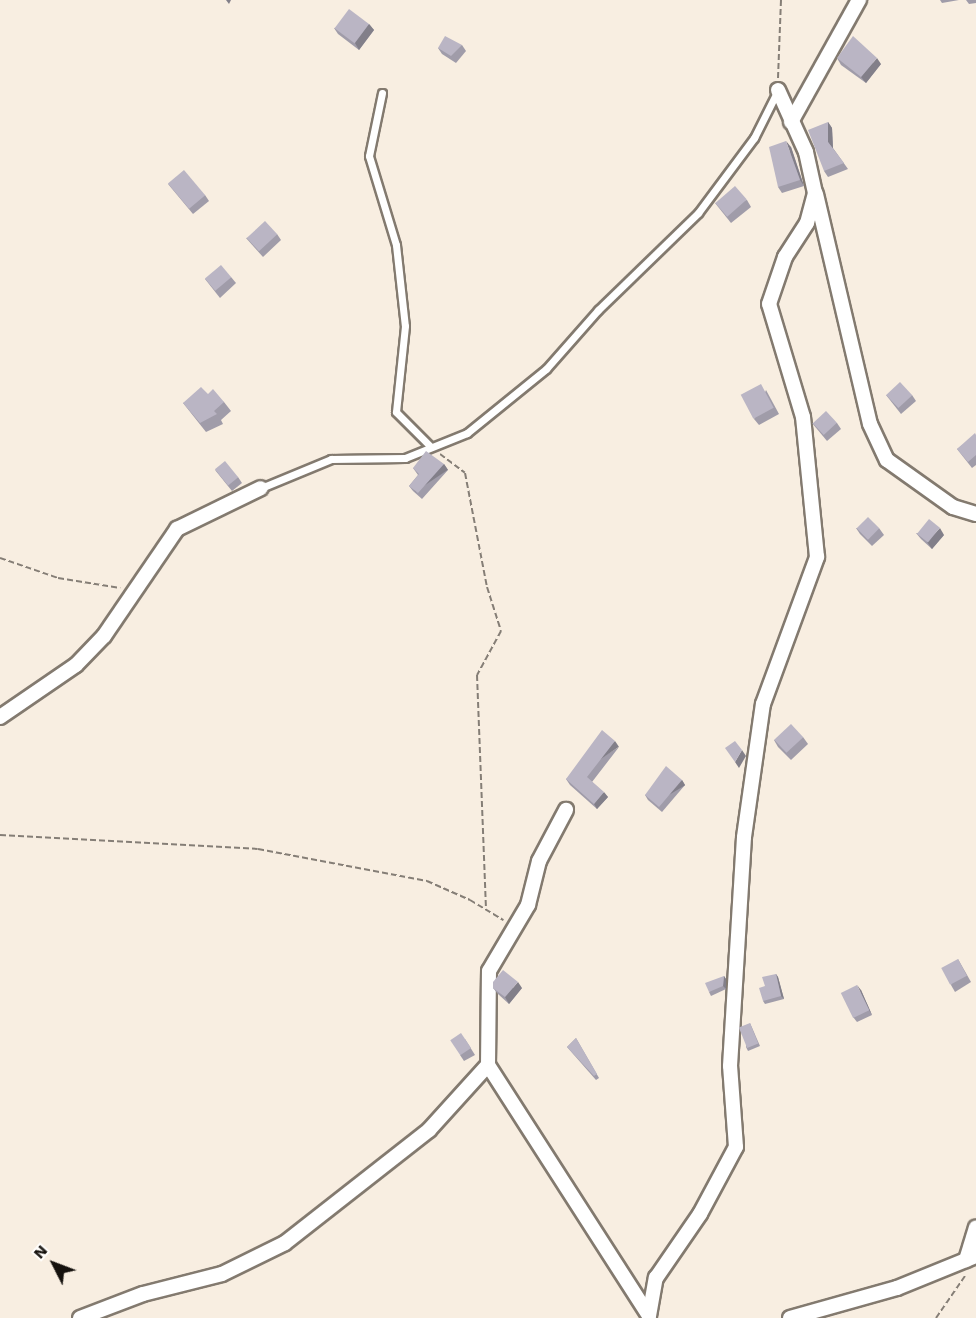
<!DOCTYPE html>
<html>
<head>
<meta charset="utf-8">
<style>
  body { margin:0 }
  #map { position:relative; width:976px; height:1318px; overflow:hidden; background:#f8eee1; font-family:"Work Sans",sans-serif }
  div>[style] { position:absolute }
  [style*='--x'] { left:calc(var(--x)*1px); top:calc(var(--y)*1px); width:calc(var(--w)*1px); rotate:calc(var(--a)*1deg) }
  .path>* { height:2px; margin-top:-1px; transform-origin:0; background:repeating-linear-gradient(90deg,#857e76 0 6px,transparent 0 9px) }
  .roads { filter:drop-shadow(2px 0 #837a6f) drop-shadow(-2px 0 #837a6f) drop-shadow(0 2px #837a6f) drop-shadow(0 -2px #837a6f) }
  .lane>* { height:7px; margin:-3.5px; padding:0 3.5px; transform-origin:3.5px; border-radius:3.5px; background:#fff }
  .street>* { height:14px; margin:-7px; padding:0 7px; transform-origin:7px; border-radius:7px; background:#fff }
  .wall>* { inset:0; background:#a09ca9 }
  .shaded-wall>* { inset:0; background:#827f89; transform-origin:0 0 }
  .building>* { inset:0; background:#bab5c4; transform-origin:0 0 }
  span { translate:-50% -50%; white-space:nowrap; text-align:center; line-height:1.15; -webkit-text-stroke:6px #fffdfa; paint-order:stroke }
  .north { position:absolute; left:24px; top:1234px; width:60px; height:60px; -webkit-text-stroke:4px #fffdfa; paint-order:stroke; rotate:312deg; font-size:16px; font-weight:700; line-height:24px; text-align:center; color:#15110d }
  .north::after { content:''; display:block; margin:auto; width:21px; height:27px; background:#15110d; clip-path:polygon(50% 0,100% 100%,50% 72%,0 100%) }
</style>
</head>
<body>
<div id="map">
  <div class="path">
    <i style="--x:778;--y:78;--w:78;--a:-87.8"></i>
    <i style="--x:440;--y:454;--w:31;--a:37"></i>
    <i style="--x:465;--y:473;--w:116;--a:79.1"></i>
    <i style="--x:487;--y:587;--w:46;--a:72.3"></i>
    <i style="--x:501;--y:631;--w:50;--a:118.6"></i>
    <i style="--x:477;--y:675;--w:233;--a:87.8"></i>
    <i style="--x:0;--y:558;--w:61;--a:19"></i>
    <i style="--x:58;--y:578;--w:63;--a:9.2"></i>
    <i style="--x:0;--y:835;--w:258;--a:3.1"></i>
    <i style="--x:258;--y:849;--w:172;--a:10.7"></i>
    <i style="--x:427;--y:881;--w:47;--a:23.8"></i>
    <i style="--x:470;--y:900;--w:39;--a:31"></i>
    <i style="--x:936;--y:1318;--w:51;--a:-55.4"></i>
  </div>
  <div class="roads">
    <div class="lane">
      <i style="--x:382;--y:93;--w:64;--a:101.7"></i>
      <i style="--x:369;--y:156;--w:93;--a:73.1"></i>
      <i style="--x:396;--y:245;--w:81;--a:83.7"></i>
      <i style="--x:405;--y:326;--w:86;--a:96"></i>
      <i style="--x:396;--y:412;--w:49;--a:45"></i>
      <i style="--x:261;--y:488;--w:76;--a:-22.5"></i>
      <i style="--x:331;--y:459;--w:74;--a:-0.8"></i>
      <i style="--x:405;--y:458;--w:67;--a:-22"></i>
      <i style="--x:467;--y:433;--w:102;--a:-39"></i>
      <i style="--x:546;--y:369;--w:79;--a:-48.6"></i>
      <i style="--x:598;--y:310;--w:139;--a:-44.1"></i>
      <i style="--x:698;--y:213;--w:94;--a:-53.3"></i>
      <i style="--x:754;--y:138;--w:54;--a:-63.4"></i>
    </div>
    <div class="street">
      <i style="--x:791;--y:122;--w:140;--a:-60.9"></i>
      <i style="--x:816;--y:194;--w:236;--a:76.8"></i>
      <i style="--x:870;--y:424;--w:40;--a:65"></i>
      <i style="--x:887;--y:460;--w:81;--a:35.5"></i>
      <i style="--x:953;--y:507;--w:24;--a:17"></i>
      <i style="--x:0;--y:717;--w:92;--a:-34.4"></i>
      <i style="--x:76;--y:665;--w:40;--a:-46"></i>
      <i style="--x:104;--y:636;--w:130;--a:-55.7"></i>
      <i style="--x:177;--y:529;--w:93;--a:-26"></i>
      <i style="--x:488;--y:1065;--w:94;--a:-89.4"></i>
      <i style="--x:489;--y:971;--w:77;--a:-59.4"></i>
      <i style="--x:528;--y:905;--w:45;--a:-76"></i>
      <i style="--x:539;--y:861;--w:58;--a:-62.1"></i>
      <i style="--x:966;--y:1260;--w:34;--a:-73"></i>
      <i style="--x:80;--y:1318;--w:67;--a:-20.9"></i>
      <i style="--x:143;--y:1294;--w:81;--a:-14.2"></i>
      <i style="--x:222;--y:1274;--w:70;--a:-26.2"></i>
      <i style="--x:285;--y:1243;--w:183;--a:-38.1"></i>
      <i style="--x:429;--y:1130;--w:88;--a:-47.8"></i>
      <i style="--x:488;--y:1065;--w:298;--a:57.3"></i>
      <i style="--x:649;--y:1316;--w:39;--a:-80"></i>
      <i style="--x:656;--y:1278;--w:78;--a:-55.5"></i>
      <i style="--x:700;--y:1214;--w:76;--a:-61.8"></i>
      <i style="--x:736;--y:1147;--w:81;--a:-94.2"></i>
      <i style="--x:730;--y:1066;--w:229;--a:-86.5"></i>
      <i style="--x:744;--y:837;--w:134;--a:-81.9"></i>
      <i style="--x:763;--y:704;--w:157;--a:-69.8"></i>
      <i style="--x:817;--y:557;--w:141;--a:-95.7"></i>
      <i style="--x:803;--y:417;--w:118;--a:-106.7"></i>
      <i style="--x:769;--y:304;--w:50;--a:-71.2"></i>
      <i style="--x:785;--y:257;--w:40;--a:-57.1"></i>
      <i style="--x:807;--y:223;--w:31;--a:-75"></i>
      <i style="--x:815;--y:193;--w:42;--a:-102.4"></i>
      <i style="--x:806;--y:152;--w:68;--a:-114.3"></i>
      <i style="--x:790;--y:1318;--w:111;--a:-15.7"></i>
      <i style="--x:897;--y:1288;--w:85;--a:-22.1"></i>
    </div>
  </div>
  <div class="wall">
    <i style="clip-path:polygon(940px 0,959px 0,942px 3px)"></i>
    <i style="clip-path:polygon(966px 0,976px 0,976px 3px,969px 4px)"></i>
    <i style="clip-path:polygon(369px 24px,374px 30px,359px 50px,338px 34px,334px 28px)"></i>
    <i style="clip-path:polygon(462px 45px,466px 51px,456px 63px,442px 54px,438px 48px)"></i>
    <i style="clip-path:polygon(837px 58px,881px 64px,866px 83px,841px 65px)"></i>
    <i style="clip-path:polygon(828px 122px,832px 128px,833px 148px,848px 169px,828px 177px,824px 171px)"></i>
    <i style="clip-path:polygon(791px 147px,804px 186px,782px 193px,778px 187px)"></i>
    <i style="clip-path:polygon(168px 184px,205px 195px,209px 201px,193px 214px)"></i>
    <i style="clip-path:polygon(747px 200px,751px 207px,731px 223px,715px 203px)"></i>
    <i style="clip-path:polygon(277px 234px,281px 240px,263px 257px,246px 238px)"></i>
    <i style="clip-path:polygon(231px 277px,236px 283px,220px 298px,205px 279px)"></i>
    <i style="clip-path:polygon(766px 390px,779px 414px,759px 425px,754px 419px)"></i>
    <i style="clip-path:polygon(208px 394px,224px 402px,231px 411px,221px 420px,223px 424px,206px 432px,183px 403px)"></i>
    <i style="clip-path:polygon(886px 395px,912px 395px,916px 401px,901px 414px)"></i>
    <i style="clip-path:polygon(812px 423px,837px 423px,841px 429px,827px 441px)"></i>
    <i style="clip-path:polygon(976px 435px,976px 465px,972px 468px,957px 449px)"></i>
    <i style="clip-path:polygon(444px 464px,448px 470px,422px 499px,413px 491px,409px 486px,418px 475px,413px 468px)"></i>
    <i style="clip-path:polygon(215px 470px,238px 477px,242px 483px,232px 491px)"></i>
    <i style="clip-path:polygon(856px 528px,879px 528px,884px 535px,872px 546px,860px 534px)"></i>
    <i style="clip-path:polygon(916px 533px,944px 535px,932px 549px,921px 539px)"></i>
    <i style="clip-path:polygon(803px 737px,808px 744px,791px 760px,778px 747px,774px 740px)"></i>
    <i style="clip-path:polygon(619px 747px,592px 782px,608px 797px,597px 809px,570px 785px,566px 779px)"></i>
    <i style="clip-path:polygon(682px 780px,685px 785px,662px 812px,648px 800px,645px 795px)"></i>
    <i style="clip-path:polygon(958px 959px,971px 982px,955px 992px,951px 985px)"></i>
    <i style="clip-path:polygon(776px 974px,778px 977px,784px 999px,765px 1004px,763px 1001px,765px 986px)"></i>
    <i style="clip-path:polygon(724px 976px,726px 979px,726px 989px,711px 996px,709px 992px)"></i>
    <i style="clip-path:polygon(493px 988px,522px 988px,509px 1004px,498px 994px)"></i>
    <i style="clip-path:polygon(861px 990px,872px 1015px,857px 1022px,853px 1017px)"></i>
    <i style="clip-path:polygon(750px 1023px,760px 1046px,748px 1051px,746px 1047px)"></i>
    <i style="clip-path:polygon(576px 1038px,599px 1078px,596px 1080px,567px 1047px)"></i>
    <i style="clip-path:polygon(465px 1039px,475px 1055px,464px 1061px,460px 1055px)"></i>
  </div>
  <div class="shaded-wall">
    <i style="clip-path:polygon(226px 0,231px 0,229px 4px)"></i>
    <i style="clip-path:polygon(369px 24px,374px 30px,359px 50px,355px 43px)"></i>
    <i style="clip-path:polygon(877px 58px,881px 64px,866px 83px,861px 77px)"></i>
    <i style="clip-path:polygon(828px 122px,832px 128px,833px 149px,828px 142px)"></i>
    <i style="clip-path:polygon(786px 141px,791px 147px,804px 186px,800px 180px)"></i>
    <i style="left:444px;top:464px;width:7px;height:39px;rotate:56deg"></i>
    <i style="clip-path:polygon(940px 528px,944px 535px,932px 549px,927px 542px)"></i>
    <i style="left:615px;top:741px;width:7px;height:46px;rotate:56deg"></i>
    <i style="clip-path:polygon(742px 750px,746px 756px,739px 768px,735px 762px)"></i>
    <i style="left:682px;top:780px;width:6px;height:35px;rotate:59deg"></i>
    <i style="clip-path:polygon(604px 792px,608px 797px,597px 809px,594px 804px)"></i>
    <i style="clip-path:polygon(776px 974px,778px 977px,784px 999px,781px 996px)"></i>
    <i style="clip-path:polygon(724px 976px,726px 979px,726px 989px,723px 986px)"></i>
    <i style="clip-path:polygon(518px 982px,522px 988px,509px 1004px,505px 997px)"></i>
    <i style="clip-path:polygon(857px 985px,861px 990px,872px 1015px,869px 1010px)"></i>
  </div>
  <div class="building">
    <i style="left:349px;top:9px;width:25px;height:24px;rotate:37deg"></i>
    <i style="clip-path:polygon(445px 36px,462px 45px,451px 56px,438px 48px)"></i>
    <i style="clip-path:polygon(853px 36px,877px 58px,861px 77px,837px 58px)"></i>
    <i style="clip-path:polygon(828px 122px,828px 142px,844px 163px,824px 171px,808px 130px)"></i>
    <i style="clip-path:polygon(786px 141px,800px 180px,778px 187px,769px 147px)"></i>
    <i style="left:184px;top:170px;width:33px;height:21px;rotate:50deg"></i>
    <i style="left:735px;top:186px;width:18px;height:26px;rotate:49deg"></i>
    <i style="left:265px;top:221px;width:18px;height:25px;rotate:47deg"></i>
    <i style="left:221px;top:265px;width:16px;height:21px;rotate:50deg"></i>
    <i style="left:900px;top:382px;width:18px;height:19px;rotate:47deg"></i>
    <i style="left:761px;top:384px;width:27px;height:23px;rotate:62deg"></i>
    <i style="clip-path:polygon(201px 387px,208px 394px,213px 389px,224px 402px,214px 411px,217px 414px,200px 423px,183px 403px)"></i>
    <i style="left:826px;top:411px;width:16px;height:18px;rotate:47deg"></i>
    <i style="clip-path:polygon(975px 433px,976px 435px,976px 455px,968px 462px,957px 449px)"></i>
    <i style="clip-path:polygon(426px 451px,444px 464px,418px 493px,409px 486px,419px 474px,413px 468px)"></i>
    <i style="left:225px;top:461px;width:21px;height:13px;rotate:51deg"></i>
    <i style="left:868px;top:517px;width:16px;height:16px;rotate:45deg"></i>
    <i style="left:929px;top:519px;width:14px;height:19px;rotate:39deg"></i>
    <i style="left:791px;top:724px;width:18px;height:23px;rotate:47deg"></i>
    <i style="clip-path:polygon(602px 730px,615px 741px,587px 777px,604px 792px,594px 804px,566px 779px)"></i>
    <i style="clip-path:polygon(735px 741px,742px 750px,735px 762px,725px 748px)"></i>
    <i style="clip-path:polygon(666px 766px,682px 780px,659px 807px,645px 795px)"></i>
    <i style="left:958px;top:959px;width:19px;height:19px;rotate:62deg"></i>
    <i style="clip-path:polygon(503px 970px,518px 982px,505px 997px,493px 988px,493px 982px)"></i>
    <i style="clip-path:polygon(776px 974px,781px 996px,763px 1001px,759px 988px,765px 986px,762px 977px)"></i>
    <i style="clip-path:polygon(724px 976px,723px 986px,709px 992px,705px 983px)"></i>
    <i style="left:857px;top:985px;width:28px;height:18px;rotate:64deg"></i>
    <i style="left:750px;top:1023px;width:22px;height:12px;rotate:68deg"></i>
    <i style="left:461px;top:1033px;width:18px;height:13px;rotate:56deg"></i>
    <i style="clip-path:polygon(576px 1038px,597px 1074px,594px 1076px,567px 1047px)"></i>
  </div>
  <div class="north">N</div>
</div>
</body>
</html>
